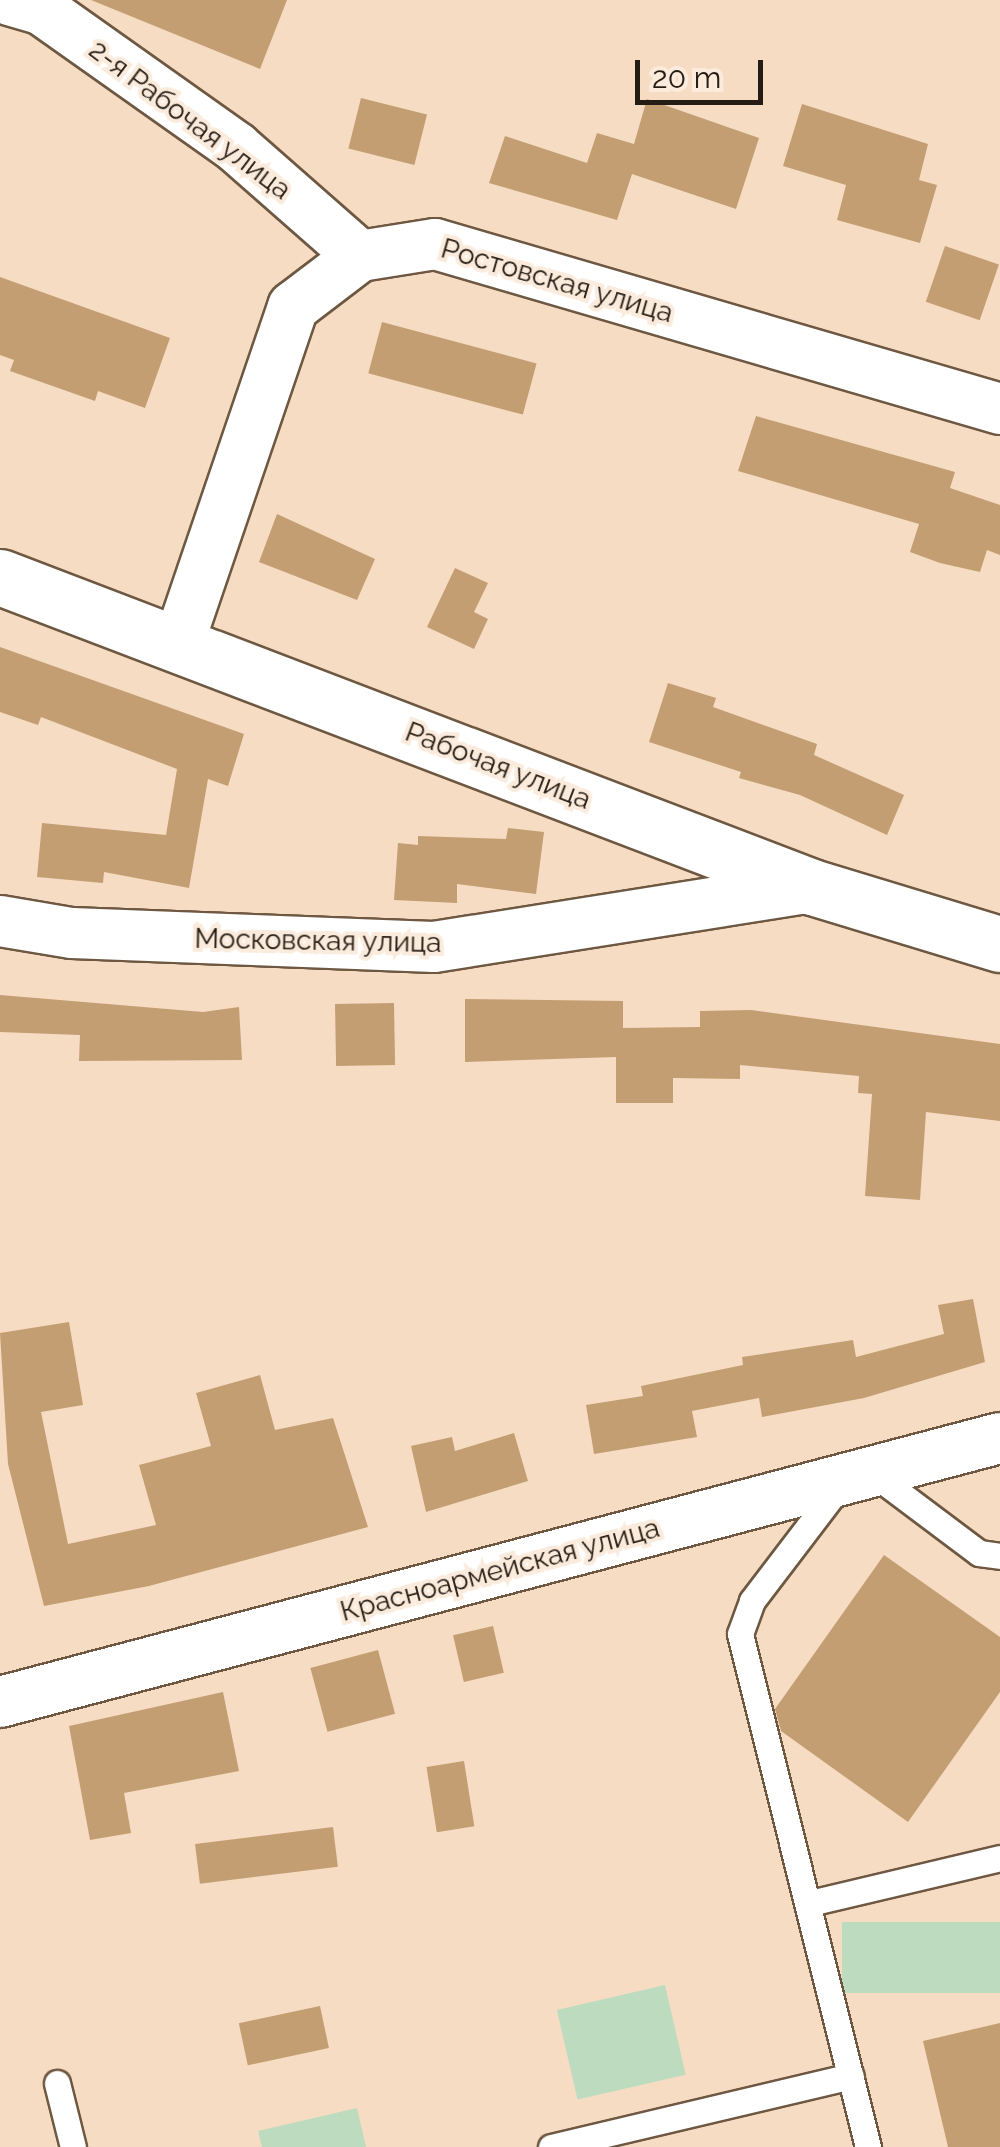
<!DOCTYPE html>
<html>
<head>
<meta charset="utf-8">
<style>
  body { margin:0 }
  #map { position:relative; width:1000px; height:2147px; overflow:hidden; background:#f6dcc3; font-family:Raleway,sans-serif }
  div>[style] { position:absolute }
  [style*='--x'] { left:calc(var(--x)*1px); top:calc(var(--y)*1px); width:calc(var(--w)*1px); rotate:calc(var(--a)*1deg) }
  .green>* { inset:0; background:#bddbbf; transform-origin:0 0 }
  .building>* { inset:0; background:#c39e72; transform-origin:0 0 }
  .roads { filter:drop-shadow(2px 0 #6e5842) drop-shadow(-2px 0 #6e5842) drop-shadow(0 2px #6e5842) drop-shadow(0 -2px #6e5842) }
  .lane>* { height:25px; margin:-12.5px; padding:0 12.5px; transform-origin:12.5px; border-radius:12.5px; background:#fff }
  .street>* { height:50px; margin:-25px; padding:0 25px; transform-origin:25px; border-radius:25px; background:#fff }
  .secondary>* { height:55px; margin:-27.5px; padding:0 27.5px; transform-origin:27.5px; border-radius:27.5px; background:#fff }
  span { translate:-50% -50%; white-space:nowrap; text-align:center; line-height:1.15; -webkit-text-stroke:8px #fbebdc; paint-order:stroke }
  .street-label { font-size:28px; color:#251c13 }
  .scale { position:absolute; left:635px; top:60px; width:128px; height:45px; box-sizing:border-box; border:5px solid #251c13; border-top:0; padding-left:12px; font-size:30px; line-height:35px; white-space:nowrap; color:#251c13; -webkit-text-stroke:8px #fbebdc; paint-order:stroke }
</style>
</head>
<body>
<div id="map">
  <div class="green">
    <i style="left:1000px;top:1922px;width:71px;height:158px;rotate:90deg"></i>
    <i style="left:665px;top:1985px;width:92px;height:111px;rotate:77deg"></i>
    <i style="clip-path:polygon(357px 2108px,366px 2147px,262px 2147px,258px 2131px)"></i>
  </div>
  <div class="building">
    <i style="clip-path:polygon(91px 0,287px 0,260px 69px)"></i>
    <i style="left:361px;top:98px;width:68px;height:52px;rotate:14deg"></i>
    <i style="clip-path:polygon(647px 99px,759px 138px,736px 209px,632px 174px,617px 220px,489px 183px,505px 136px,587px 163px,597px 133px,634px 144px)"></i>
    <i style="clip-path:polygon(802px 104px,928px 144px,919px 180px,937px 185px,920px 243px,837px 220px,846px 185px,783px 166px)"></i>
    <i style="left:945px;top:246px;width:57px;height:59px;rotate:19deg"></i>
    <i style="clip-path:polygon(0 277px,170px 338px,145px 408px,98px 391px,95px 401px,10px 371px,14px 360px,0 355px)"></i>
    <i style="left:382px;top:322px;width:160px;height:53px;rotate:15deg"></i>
    <i style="clip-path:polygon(756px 416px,955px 472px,950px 488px,1000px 505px,1000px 555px,987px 550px,980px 572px,940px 563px,910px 552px,919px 524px,738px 471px)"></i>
    <i style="clip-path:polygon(277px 514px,375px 559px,357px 600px,259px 562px)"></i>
    <i style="clip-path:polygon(455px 568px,488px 583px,474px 612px,488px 619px,474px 649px,427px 627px)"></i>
    <i style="clip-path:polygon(0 647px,244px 734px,228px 786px,208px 779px,189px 888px,104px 872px,103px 883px,37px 877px,42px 823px,166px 835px,177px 769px,41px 717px,38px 725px,0 712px)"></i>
    <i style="clip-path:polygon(668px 683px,716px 698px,713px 707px,817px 744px,814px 755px,904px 795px,887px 835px,800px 795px,739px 778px,741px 772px,649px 742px)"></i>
    <i style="clip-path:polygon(508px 828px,544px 832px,536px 894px,457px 884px,457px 903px,394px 900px,398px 843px,418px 845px,418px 836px,506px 839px)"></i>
    <i style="clip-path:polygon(0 995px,203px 1012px,239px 1007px,242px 1060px,79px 1061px,80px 1035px,0 1032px)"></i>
    <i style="clip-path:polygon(465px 999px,623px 1001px,623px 1028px,700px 1027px,700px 1011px,751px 1010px,1000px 1044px,1000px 1121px,926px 1112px,920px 1200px,865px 1196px,872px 1094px,858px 1093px,859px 1076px,740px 1065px,740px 1079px,673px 1078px,673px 1103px,616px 1103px,616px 1057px,465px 1062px)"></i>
    <i style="left:394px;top:1003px;width:62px;height:59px;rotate:89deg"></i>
    <i style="clip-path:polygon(973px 1299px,985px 1362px,864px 1398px,762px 1417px,759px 1398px,692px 1411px,697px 1437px,594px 1454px,586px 1405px,643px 1396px,641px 1386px,743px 1365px,742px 1357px,853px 1340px,856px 1357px,944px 1334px,938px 1305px)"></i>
    <i style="clip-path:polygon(69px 1322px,83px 1405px,41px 1412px,68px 1544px,156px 1525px,139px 1465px,211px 1446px,196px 1393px,260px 1375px,275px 1430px,333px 1418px,368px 1527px,149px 1586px,44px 1606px,8px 1464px,0 1333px)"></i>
    <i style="clip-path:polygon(514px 1433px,528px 1481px,426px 1512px,411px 1446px,452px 1437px,455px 1451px)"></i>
    <i style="clip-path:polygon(884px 1555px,1000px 1637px,1000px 1692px,908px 1822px,781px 1731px,775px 1709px)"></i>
    <i style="left:493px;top:1626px;width:48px;height:41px;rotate:77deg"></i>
    <i style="left:378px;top:1650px;width:66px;height:70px;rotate:75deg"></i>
    <i style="clip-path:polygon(223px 1692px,239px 1771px,124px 1793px,131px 1833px,90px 1840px,69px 1726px)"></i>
    <i style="left:464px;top:1761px;width:66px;height:38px;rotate:81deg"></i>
    <i style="left:333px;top:1827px;width:40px;height:139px;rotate:83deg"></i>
    <i style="left:320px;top:2006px;width:43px;height:83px;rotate:78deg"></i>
    <i style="clip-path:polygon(1000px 2023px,1000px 2147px,948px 2147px,923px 2041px)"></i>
  </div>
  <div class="roads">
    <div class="lane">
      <i style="--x:871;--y:1472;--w:135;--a:36.9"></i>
      <i style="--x:979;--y:1553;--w:21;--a:8"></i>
      <i style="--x:841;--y:1484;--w:147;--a:127.3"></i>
      <i style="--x:752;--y:1601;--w:35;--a:110"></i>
      <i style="--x:740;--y:1634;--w:529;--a:75.99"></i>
      <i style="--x:810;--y:1903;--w:195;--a:-13.3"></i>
      <i style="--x:57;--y:2083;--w:66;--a:76"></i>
      <i style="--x:551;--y:2147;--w:308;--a:-13.3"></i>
    </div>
    <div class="street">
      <i style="--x:9;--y:0;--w:33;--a:16"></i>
      <i style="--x:41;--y:9;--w:240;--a:35.3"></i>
      <i style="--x:237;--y:148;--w:164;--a:41.3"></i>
      <i style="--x:179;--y:642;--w:354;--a:-71.2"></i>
      <i style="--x:293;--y:307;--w:84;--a:-37.3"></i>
      <i style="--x:360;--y:256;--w:76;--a:-9.1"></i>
      <i style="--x:435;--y:244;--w:589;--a:16.28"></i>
      <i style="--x:0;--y:921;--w:73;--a:9.5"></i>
      <i style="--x:72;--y:933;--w:362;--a:2.2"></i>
      <i style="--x:434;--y:947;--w:383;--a:-9"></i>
      <i style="--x:0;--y:1702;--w:1034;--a:-14.79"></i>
    </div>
    <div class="secondary">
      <i style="--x:0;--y:577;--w:869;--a:20.9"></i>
      <i style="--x:812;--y:887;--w:196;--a:16.9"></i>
    </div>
  </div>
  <div class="street-label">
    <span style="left:190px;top:120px;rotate:37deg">2-я Рабочая улица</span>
    <span style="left:557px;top:281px;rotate:16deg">Ростовская улица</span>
    <span style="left:498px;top:766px;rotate:21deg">Рабочая улица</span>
    <span style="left:318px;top:941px;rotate:1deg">Московская улица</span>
    <span style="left:500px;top:1570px;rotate:-15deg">Красноармейская улица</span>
  </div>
  <div class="scale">20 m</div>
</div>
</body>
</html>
